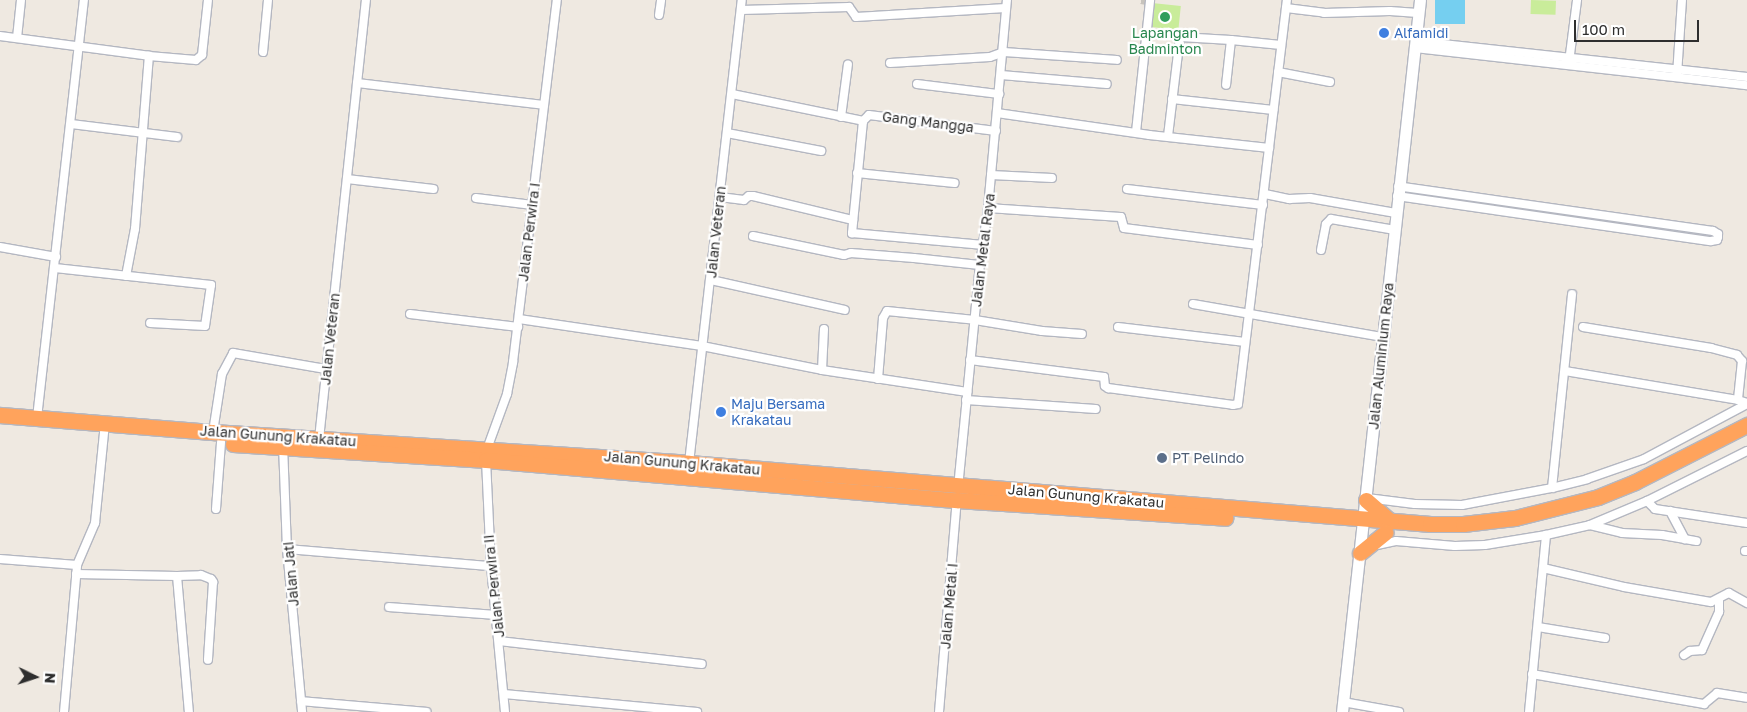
<!DOCTYPE html>
<html>
<head>
<meta charset="utf-8">
<style>
  body { margin:0 }
  #map { position:relative; width:1747px; height:712px; overflow:hidden; background:#efe9e1; font-family:"Golos Text",sans-serif }
  div>[style] { position:absolute }
  [style*='--x'] { left:calc(var(--x)*1px); top:calc(var(--y)*1px); width:calc(var(--w)*1px); rotate:calc(var(--a)*1deg) }
  .pitch>* { inset:0; background:#c9ec9a; transform-origin:0 0 }
  .water>* { inset:0; background:#75cff0; transform-origin:0 0 }
  .street-tunnel>* { height:8px; margin-top:-4px; transform-origin:0; background:repeating-linear-gradient(90deg,#c8c4bd 0 8px,transparent 0 12px) }
  .roads { filter:drop-shadow(1px 0 #b4b7c1) drop-shadow(-1px 0 #b4b7c1) drop-shadow(0 1px #b4b7c1) drop-shadow(0 -1px #b4b7c1) }
  .street>* { height:8px; margin:-4px; padding:0 4px; transform-origin:4px; border-radius:4px; background:#fff }
  .secondary>* { height:11px; margin:-5.5px; padding:0 5.5px; transform-origin:5.5px; border-radius:5.5px; background:#fff }
  .highway>* { height:15px; margin:-7.5px; padding:0 7.5px; transform-origin:7.5px; border-radius:7.5px; background:#ffa35c }
  .dots>* { width:14px; height:14px; translate:-50% -50%; box-sizing:border-box; border:2px solid #fff; border-radius:50% }
  span { translate:-50% -50%; white-space:nowrap; text-align:center; line-height:1.15; -webkit-text-stroke:4.5px #fff; paint-order:stroke }
  .leisure-label { font-size:14px; color:#27864d }
  .shop-label { font-size:14px; color:#366cbe }
  .left { translate:0 -50%; text-align:left }
  .street-label { font-size:14px; color:#2e2e2e }
  .service-label { font-size:14px; color:#4e5e75 }
  .north { position:absolute; left:10px; top:652px; width:50px; height:50px; -webkit-text-stroke:4px #fff; paint-order:stroke; rotate:94deg; font-size:14px; font-weight:700; line-height:20px; text-align:center; color:#2e2e2e }
  .north::after { content:''; display:block; margin:auto; width:18px; height:22px; background:#2e2e2e; clip-path:polygon(50% 0,100% 100%,50% 72%,0 100%) }
  .scale { position:absolute; left:1574px; top:20px; width:125px; height:22px; box-sizing:border-box; border:2px solid #2e2e2e; border-top:0; padding-left:6px; font-size:15px; line-height:18px; white-space:nowrap; color:#2e2e2e; -webkit-text-stroke:4px #fff; paint-order:stroke }
</style>
</head>
<body>
<div id="map">
  <div class="pitch">
    <i style="left:1531px;top:0;width:25px;height:14px;rotate:2deg"></i>
    <i style="left:1152px;top:3px;width:29px;height:24px;rotate:6deg"></i>
  </div>
  <div class="water">
    <i style="left:1435px;top:0;width:30px;height:24px"></i>
  </div>
  <div class="street-tunnel">
    <i style="--x:1141;--y:0;--w:6;--a:9"></i>
  </div>
  <div class="roads">
    <div class="street">
      <i style="--x:1286;--y:8;--w:38;--a:7"></i>
      <i style="--x:1324;--y:13;--w:66;--a:-1.7"></i>
      <i style="--x:1390;--y:11;--w:28;--a:4"></i>
      <i style="--x:741;--y:10;--w:108;--a:-1.6"></i>
      <i style="--x:849;--y:7;--w:12;--a:55"></i>
      <i style="--x:856;--y:17;--w:150;--a:-3.4"></i>
      <i style="--x:659;--y:15;--w:15;--a:-82"></i>
      <i style="--x:0;--y:36;--w:150;--a:7.6"></i>
      <i style="--x:149;--y:56;--w:47;--a:4.9"></i>
      <i style="--x:196;--y:60;--w:8;--a:-40"></i>
      <i style="--x:202;--y:55;--w:55;--a:-83.8"></i>
      <i style="--x:17;--y:38;--w:38;--a:-84"></i>
      <i style="--x:1231;--y:40;--w:50;--a:5.7"></i>
      <i style="--x:1415;--y:41;--w:334;--a:6.2"></i>
      <i style="--x:1415;--y:48;--w:334;--a:6.4"></i>
      <i style="--x:263;--y:52;--w:52;--a:-84.5"></i>
      <i style="--x:1569;--y:62;--w:63;--a:-82.6"></i>
      <i style="--x:890;--y:63;--w:100;--a:-3.4"></i>
      <i style="--x:990;--y:57;--w:15;--a:-20"></i>
      <i style="--x:1004;--y:52;--w:113;--a:4"></i>
      <i style="--x:1278;--y:72;--w:53;--a:10.9"></i>
      <i style="--x:1001;--y:75;--w:106;--a:4.9"></i>
      <i style="--x:1677;--y:75;--w:75;--a:-86.2"></i>
      <i style="--x:357;--y:83;--w:188;--a:6.7"></i>
      <i style="--x:917;--y:84;--w:83;--a:7"></i>
      <i style="--x:732;--y:94;--w:134;--a:11.6"></i>
      <i style="--x:1172;--y:99;--w:102;--a:6.2"></i>
      <i style="--x:997;--y:113;--w:154;--a:8.2"></i>
      <i style="--x:1149;--y:135;--w:121;--a:6.2"></i>
      <i style="--x:841;--y:117;--w:53;--a:-82.5"></i>
      <i style="--x:863;--y:121;--w:113;--a:95.6"></i>
      <i style="--x:852;--y:233;--w:132;--a:5.2"></i>
      <i style="--x:863;--y:121;--w:8;--a:-45"></i>
      <i style="--x:869;--y:115;--w:128;--a:7.2"></i>
      <i style="--x:71;--y:124;--w:107;--a:7"></i>
      <i style="--x:1136;--y:132;--w:133;--a:-83.9"></i>
      <i style="--x:727;--y:133;--w:96;--a:10.8"></i>
      <i style="--x:1168;--y:136;--w:100;--a:-83.1"></i>
      <i style="--x:1180;--y:37;--w:51;--a:3.4"></i>
      <i style="--x:1231;--y:40;--w:45;--a:96.3"></i>
      <i style="--x:857;--y:173;--w:98;--a:5.9"></i>
      <i style="--x:991;--y:175;--w:61;--a:2.8"></i>
      <i style="--x:347;--y:179;--w:87;--a:6.6"></i>
      <i style="--x:1127;--y:189;--w:137;--a:6.7"></i>
      <i style="--x:1265;--y:194;--w:25;--a:12"></i>
      <i style="--x:1289;--y:199;--w:21;--a:-3"></i>
      <i style="--x:1310;--y:198;--w:87;--a:9.9"></i>
      <i style="--x:1397;--y:196;--w:317;--a:8.2"></i>
      <i style="--x:1711;--y:241;--w:6;--a:-9"></i>
      <i style="--x:1717;--y:240;--w:3;--a:-72"></i>
      <i style="--x:1718;--y:237;--w:3;--a:-90"></i>
      <i style="--x:1718;--y:234;--w:6;--a:-149"></i>
      <i style="--x:1713;--y:231;--w:318;--a:-171.9"></i>
      <i style="--x:720;--y:197;--w:24;--a:7"></i>
      <i style="--x:744;--y:200;--w:6;--a:-39"></i>
      <i style="--x:749;--y:196;--w:4;--a:0"></i>
      <i style="--x:753;--y:196;--w:103;--a:13.5"></i>
      <i style="--x:476;--y:198;--w:57;--a:7"></i>
      <i style="--x:988;--y:208;--w:133;--a:3.9"></i>
      <i style="--x:1121;--y:217;--w:11;--a:75"></i>
      <i style="--x:1124;--y:228;--w:135;--a:7.2"></i>
      <i style="--x:753;--y:236;--w:93;--a:11.8"></i>
      <i style="--x:844;--y:255;--w:7;--a:-16"></i>
      <i style="--x:851;--y:253;--w:63;--a:4.5"></i>
      <i style="--x:914;--y:258;--w:66;--a:6.1"></i>
      <i style="--x:0;--y:247;--w:57;--a:10.1"></i>
      <i style="--x:1321;--y:250;--w:26;--a:-79"></i>
      <i style="--x:1326;--y:224;--w:7;--a:-45"></i>
      <i style="--x:1331;--y:219;--w:65;--a:9.8"></i>
      <i style="--x:55;--y:268;--w:157;--a:6.2"></i>
      <i style="--x:211;--y:285;--w:41;--a:98.3"></i>
      <i style="--x:205;--y:326;--w:55;--a:-176.9"></i>
      <i style="--x:126;--y:276;--w:48;--a:-79.2"></i>
      <i style="--x:135;--y:229;--w:174;--a:-85.4"></i>
      <i style="--x:711;--y:280;--w:137;--a:12.6"></i>
      <i style="--x:1193;--y:304;--w:193;--a:9.9"></i>
      <i style="--x:410;--y:314;--w:109;--a:6.9"></i>
      <i style="--x:519;--y:319;--w:185;--a:8.4"></i>
      <i style="--x:702;--y:346;--w:122;--a:11.3"></i>
      <i style="--x:822;--y:370;--w:147;--a:8.6"></i>
      <i style="--x:1118;--y:327;--w:128;--a:6.7"></i>
      <i style="--x:1583;--y:327;--w:130;--a:9.3"></i>
      <i style="--x:1711;--y:348;--w:27;--a:15"></i>
      <i style="--x:1737;--y:355;--w:8;--a:50"></i>
      <i style="--x:1742;--y:361;--w:39;--a:96"></i>
      <i style="--x:1738;--y:400;--w:9;--a:18"></i>
      <i style="--x:970;--y:360;--w:135;--a:7.2"></i>
      <i style="--x:1104;--y:377;--w:9;--a:84"></i>
      <i style="--x:1105;--y:386;--w:4;--a:34"></i>
      <i style="--x:1108;--y:388;--w:126;--a:7.7"></i>
      <i style="--x:1233;--y:405;--w:5;--a:-11"></i>
      <i style="--x:1238;--y:404;--w:407;--a:-83.1"></i>
      <i style="--x:822;--y:370;--w:41;--a:-87.2"></i>
      <i style="--x:1565;--y:371;--w:175;--a:9.5"></i>
      <i style="--x:878;--y:379;--w:61;--a:-85.3"></i>
      <i style="--x:883;--y:318;--w:8;--a:-60"></i>
      <i style="--x:887;--y:311;--w:88;--a:5.8"></i>
      <i style="--x:975;--y:320;--w:68;--a:9.3"></i>
      <i style="--x:1042;--y:331;--w:40;--a:4.3"></i>
      <i style="--x:966;--y:400;--w:130;--a:4"></i>
      <i style="--x:37;--y:418;--w:421;--a:-83.6"></i>
      <i style="--x:213;--y:432;--w:59;--a:-81.2"></i>
      <i style="--x:222;--y:374;--w:24;--a:-62"></i>
      <i style="--x:233;--y:353;--w:94;--a:9.8"></i>
      <i style="--x:319;--y:439;--w:442;--a:-83.9"></i>
      <i style="--x:283;--y:445;--w:104;--a:87.8"></i>
      <i style="--x:287;--y:549;--w:164;--a:84.7"></i>
      <i style="--x:689;--y:463;--w:466;--a:-83.5"></i>
      <i style="--x:958;--y:488;--w:224;--a:-84.4"></i>
      <i style="--x:980;--y:265;--w:58;--a:-82"></i>
      <i style="--x:988;--y:208;--w:209;--a:-84.8"></i>
      <i style="--x:1552;--y:488;--w:195;--a:-84.1"></i>
      <i style="--x:1367;--y:498;--w:48;--a:7.1"></i>
      <i style="--x:1415;--y:504;--w:47;--a:1.2"></i>
      <i style="--x:1462;--y:505;--w:92;--a:-10.7"></i>
      <i style="--x:1552;--y:488;--w:36;--a:-14"></i>
      <i style="--x:1587;--y:479;--w:60;--a:-19.3"></i>
      <i style="--x:1644;--y:459;--w:117;--a:-28.1"></i>
      <i style="--x:1647;--y:501;--w:11;--a:45"></i>
      <i style="--x:1655;--y:509;--w:93;--a:8.7"></i>
      <i style="--x:216;--y:509;--w:67;--a:-85.7"></i>
      <i style="--x:1670;--y:511;--w:32;--a:62"></i>
      <i style="--x:1590;--y:525;--w:33;--a:14"></i>
      <i style="--x:1622;--y:533;--w:40;--a:2.9"></i>
      <i style="--x:1662;--y:535;--w:35;--a:10"></i>
      <i style="--x:1377;--y:545;--w:19;--a:-12"></i>
      <i style="--x:1396;--y:541;--w:59;--a:4.8"></i>
      <i style="--x:1455;--y:546;--w:30;--a:-2"></i>
      <i style="--x:1485;--y:545;--w:62;--a:-9.3"></i>
      <i style="--x:287;--y:549;--w:205;--a:4.8"></i>
      <i style="--x:1745;--y:551;--w:2;--a:0"></i>
      <i style="--x:0;--y:559;--w:77;--a:4.5"></i>
      <i style="--x:1543;--y:568;--w:83;--a:13.2"></i>
      <i style="--x:1624;--y:587;--w:88;--a:9.8"></i>
      <i style="--x:1711;--y:602;--w:20;--a:-27"></i>
      <i style="--x:1729;--y:593;--w:21;--a:29"></i>
      <i style="--x:76;--y:574;--w:101;--a:1.1"></i>
      <i style="--x:177;--y:576;--w:137;--a:85"></i>
      <i style="--x:177;--y:576;--w:24;--a:-2"></i>
      <i style="--x:201;--y:575;--w:11;--a:22"></i>
      <i style="--x:211;--y:579;--w:4;--a:56"></i>
      <i style="--x:213;--y:582;--w:78;--a:93.7"></i>
      <i style="--x:389;--y:607;--w:107;--a:4.3"></i>
      <i style="--x:1538;--y:627;--w:68;--a:9.3"></i>
      <i style="--x:499;--y:641;--w:204;--a:6.5"></i>
      <i style="--x:1684;--y:655;--w:7;--a:-34"></i>
      <i style="--x:1690;--y:651;--w:12;--a:-5"></i>
      <i style="--x:1702;--y:650;--w:42;--a:-65.9"></i>
      <i style="--x:1719;--y:612;--w:13;--a:-90"></i>
      <i style="--x:1532;--y:674;--w:175;--a:9.9"></i>
      <i style="--x:1704;--y:704;--w:17;--a:-40"></i>
      <i style="--x:1717;--y:693;--w:30;--a:9"></i>
      <i style="--x:504;--y:694;--w:194;--a:5.3"></i>
      <i style="--x:301;--y:701;--w:126;--a:5"></i>
      <i style="--x:1343;--y:702;--w:57;--a:10.1"></i>
      <i style="--x:64;--y:712;--w:148;--a:-84.9"></i>
      <i style="--x:77;--y:565;--w:46;--a:-66.8"></i>
      <i style="--x:95;--y:523;--w:100;--a:-84.3"></i>
      <i style="--x:505;--y:712;--w:147;--a:-95.5"></i>
      <i style="--x:491;--y:566;--w:106;--a:-92.7"></i>
      <i style="--x:486;--y:460;--w:11;--a:-85"></i>
      <i style="--x:487;--y:449;--w:59;--a:-70"></i>
      <i style="--x:507;--y:394;--w:33;--a:-79"></i>
      <i style="--x:513;--y:362;--w:365;--a:-83.1"></i>
      <i style="--x:939;--y:712;--w:214;--a:-85.2"></i>
      <i style="--x:1529;--y:712;--w:178;--a:-84.5"></i>
      <i style="--x:1546;--y:535;--w:45;--a:-12.8"></i>
      <i style="--x:1590;--y:525;--w:62;--a:-22.8"></i>
      <i style="--x:1647;--y:501;--w:112;--a:-26.6"></i>
    </div>
    <div class="secondary">
      <i style="--x:1342;--y:712;--w:716;--a:-83.75"></i>
    </div>
    <div class="highway">
      <i style="--x:0;--y:415;--w:214;--a:4.6"></i>
      <i style="--x:213;--y:432;--w:477;--a:3.7"></i>
      <i style="--x:689;--y:463;--w:744;--a:4.71"></i>
      <i style="--x:1430;--y:524;--w:33;--a:0"></i>
      <i style="--x:1463;--y:524;--w:52;--a:-6.6"></i>
      <i style="--x:1515;--y:518;--w:86;--a:-14.2"></i>
      <i style="--x:1598;--y:497;--w:40;--a:-22"></i>
      <i style="--x:1635;--y:482;--w:126;--a:-27"></i>
      <i style="--x:233;--y:444;--w:254;--a:3.6"></i>
      <i style="--x:486;--y:460;--w:473;--a:4.9"></i>
      <i style="--x:957;--y:500;--w:269;--a:3.8"></i>
      <i style="--x:1366;--y:500;--w:33;--a:41"></i>
      <i style="--x:1360;--y:553;--w:33;--a:-39"></i>
    </div>
  </div>
  <div class="dots">
    <i style="left:1165px;top:17px;background:#2e9e5b"></i>
    <i style="left:1384px;top:33px;background:#3f7fe0"></i>
    <i style="left:721px;top:412px;background:#3f7fe0"></i>
    <i style="left:1162px;top:458px;background:#5c6f8a"></i>
  </div>
  <div class="leisure-label">
    <span style="left:1165px;top:41px">Lapangan<br>Badminton</span>
  </div>
  <div class="shop-label">
    <span class="left" style="left:1394px;top:33px">Alfamidi</span>
    <span class="left" style="left:731px;top:412px">Maju Bersama<br>Krakatau</span>
  </div>
  <div class="street-label">
    <span style="left:928px;top:122px;rotate:7deg">Gang Mangga</span>
    <span style="left:529px;top:232px;rotate:-83deg">Jalan Perwira I</span>
    <span style="left:716px;top:232px;rotate:-84deg">Jalan Veteran</span>
    <span style="left:983px;top:250px;rotate:-83deg">Jalan Metal Raya</span>
    <span style="left:330px;top:339px;rotate:-84deg">Jalan Veteran</span>
    <span style="left:1381px;top:356px;rotate:-84deg">Jalan Aluminium Raya</span>
    <span style="left:278px;top:436px;rotate:4deg">Jalan Gunung Krakatau</span>
    <span style="left:682px;top:463px;rotate:5deg">Jalan Gunung Krakatau</span>
    <span style="left:1086px;top:496px;rotate:5deg">Jalan Gunung Krakatau</span>
    <span style="left:291px;top:574px;rotate:-95deg">Jalan Jati</span>
    <span style="left:494px;top:586px;rotate:-96deg">Jalan Perwira II</span>
    <span style="left:949px;top:606px;rotate:-85deg">Jalan Metal I</span>
  </div>
  <div class="service-label">
    <span class="left" style="left:1172px;top:458px">PT Pelindo</span>
  </div>
  <div class="north">N</div>
  <div class="scale">100 m</div>
</div>
</body>
</html>
